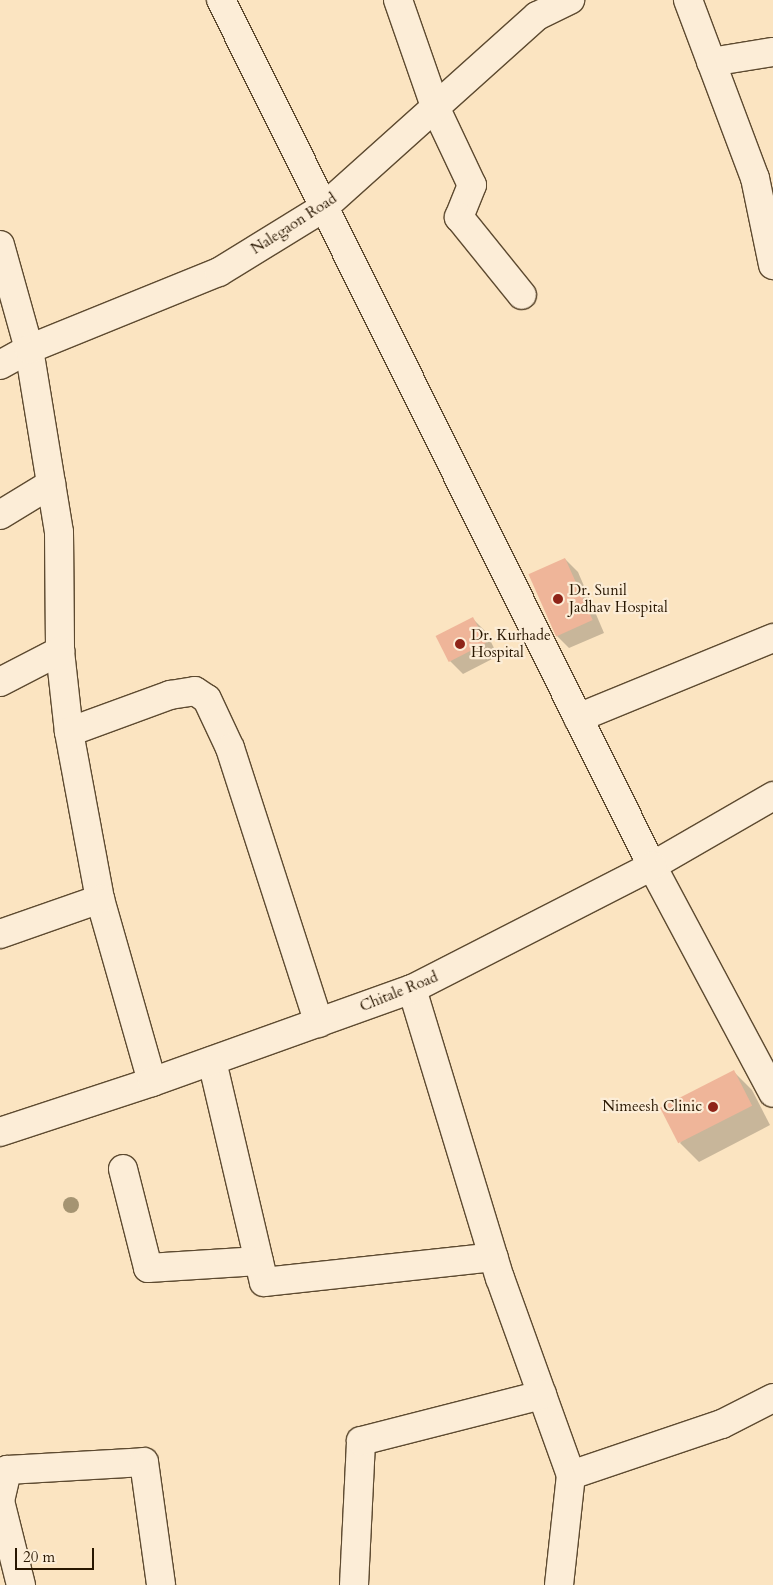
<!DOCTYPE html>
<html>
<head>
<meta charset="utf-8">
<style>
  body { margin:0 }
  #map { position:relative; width:773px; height:1585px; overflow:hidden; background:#fbe4c1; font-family:Cardo,serif }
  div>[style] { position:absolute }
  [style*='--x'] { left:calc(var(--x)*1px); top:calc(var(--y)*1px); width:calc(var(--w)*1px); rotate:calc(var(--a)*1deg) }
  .shadow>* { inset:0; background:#0003 }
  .building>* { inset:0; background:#efb599; transform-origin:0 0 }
  .roads { filter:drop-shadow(1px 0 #5d4a30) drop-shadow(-1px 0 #5d4a30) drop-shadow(0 1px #5d4a30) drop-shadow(0 -1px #5d4a30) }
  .street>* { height:28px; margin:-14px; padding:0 14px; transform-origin:14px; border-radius:14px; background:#fcedd7 }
  .secondary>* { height:28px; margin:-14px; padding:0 14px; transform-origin:14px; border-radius:14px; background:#fcedd7 }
  .trees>* { width:16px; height:16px; margin:-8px; border-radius:50%; background:#a59472 }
  .dots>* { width:14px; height:14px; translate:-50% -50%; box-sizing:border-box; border:2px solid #fcedd7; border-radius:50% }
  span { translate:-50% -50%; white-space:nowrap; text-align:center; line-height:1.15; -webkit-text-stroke:4.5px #fcedd7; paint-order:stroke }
  .street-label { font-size:15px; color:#281600 }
  .poi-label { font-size:15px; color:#281600 }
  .left { translate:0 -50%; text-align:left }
  .right { translate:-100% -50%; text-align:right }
  .scale { position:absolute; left:15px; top:1548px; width:79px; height:22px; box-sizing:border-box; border:2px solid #281600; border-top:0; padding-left:6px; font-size:15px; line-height:18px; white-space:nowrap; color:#281600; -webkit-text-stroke:4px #fcedd7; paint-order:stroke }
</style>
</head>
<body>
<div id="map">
  <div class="shadow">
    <i style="clip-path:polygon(565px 559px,578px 572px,604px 633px,569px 648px,556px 635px)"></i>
    <i style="clip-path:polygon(473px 619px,486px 632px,498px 656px,463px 674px,450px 661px)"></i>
    <i style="clip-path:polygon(733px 1071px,752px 1090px,770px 1125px,699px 1162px,680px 1143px)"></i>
  </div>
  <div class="building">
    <i style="left:565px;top:558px;width:68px;height:40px;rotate:66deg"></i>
    <i style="left:473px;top:617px;width:29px;height:42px;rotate:63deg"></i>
    <i style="left:734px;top:1070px;width:40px;height:83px;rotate:63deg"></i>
  </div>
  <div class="roads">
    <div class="street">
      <i style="--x:398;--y:0;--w:115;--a:70.8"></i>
      <i style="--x:436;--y:109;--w:84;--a:64.7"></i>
      <i style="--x:472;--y:185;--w:35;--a:112"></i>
      <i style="--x:459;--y:217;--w:100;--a:51.1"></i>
      <i style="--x:688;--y:0;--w:190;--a:69.4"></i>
      <i style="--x:755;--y:178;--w:89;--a:78.3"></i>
      <i style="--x:711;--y:62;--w:63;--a:-9.2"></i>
      <i style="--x:0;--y:245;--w:108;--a:74.4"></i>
      <i style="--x:29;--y:349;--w:185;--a:80.7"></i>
      <i style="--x:59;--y:532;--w:119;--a:89.5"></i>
      <i style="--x:60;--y:651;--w:81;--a:83.7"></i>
      <i style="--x:69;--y:732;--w:170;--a:79.5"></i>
      <i style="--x:100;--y:899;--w:190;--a:74.1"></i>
      <i style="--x:0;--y:365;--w:33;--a:-29"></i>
      <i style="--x:29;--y:349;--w:205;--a:-22.1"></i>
      <i style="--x:219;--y:272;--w:122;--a:-31.6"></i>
      <i style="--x:323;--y:208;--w:288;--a:-41.9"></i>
      <i style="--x:537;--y:16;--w:37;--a:-26"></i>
      <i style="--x:0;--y:515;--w:60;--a:-31.3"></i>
      <i style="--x:0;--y:682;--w:68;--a:-27.3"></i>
      <i style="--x:578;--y:718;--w:211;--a:-22.3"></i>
      <i style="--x:69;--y:732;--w:108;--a:-20.1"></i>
      <i style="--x:170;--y:695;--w:25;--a:-9"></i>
      <i style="--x:195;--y:691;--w:14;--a:34"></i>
      <i style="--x:207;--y:699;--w:54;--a:64.9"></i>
      <i style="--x:230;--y:748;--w:289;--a:72.1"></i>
      <i style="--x:652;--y:866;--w:140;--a:-30"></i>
      <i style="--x:0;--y:934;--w:106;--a:-19.3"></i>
      <i style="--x:412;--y:989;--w:302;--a:73.1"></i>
      <i style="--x:500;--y:1278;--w:209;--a:70.2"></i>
      <i style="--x:212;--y:1061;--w:227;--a:76.8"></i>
      <i style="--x:264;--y:1282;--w:231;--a:-6.2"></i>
      <i style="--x:123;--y:1169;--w:102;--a:75.8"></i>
      <i style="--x:148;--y:1268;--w:111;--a:-3.6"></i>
      <i style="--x:0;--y:1501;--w:32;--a:-77"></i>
      <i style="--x:7;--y:1470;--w:137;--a:-3.3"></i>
      <i style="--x:144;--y:1462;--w:124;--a:82.1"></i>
      <i style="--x:0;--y:1501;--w:87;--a:76"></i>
      <i style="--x:354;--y:1585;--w:144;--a:-87.2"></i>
      <i style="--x:361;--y:1441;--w:187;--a:-14.3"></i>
      <i style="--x:559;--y:1585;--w:111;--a:-83.8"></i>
      <i style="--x:571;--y:1475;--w:159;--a:-18.7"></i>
      <i style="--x:722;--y:1424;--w:57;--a:-27"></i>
    </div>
    <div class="secondary">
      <i style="--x:221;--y:0;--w:967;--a:63.54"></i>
      <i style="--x:652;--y:866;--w:257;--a:61.9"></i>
      <i style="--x:0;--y:1132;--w:160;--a:-18.2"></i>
      <i style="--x:152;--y:1082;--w:276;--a:-19.7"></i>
      <i style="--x:412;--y:989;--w:270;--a:-27.1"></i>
    </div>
  </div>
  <div class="trees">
    <i style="left:71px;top:1205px"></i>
  </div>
  <div class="dots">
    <i style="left:558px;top:599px;background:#8f2418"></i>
    <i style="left:460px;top:644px;background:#8f2418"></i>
    <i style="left:713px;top:1107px;background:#8f2418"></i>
  </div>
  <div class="street-label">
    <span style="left:294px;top:224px;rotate:-33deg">Nalegaon Road</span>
    <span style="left:399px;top:992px;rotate:-22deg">Chitale Road</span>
  </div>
  <div class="poi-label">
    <span class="left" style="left:569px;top:599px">Dr. Sunil<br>Jadhav Hospital</span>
    <span class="left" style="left:471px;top:644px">Dr. Kurhade<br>Hospital</span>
    <span class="right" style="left:702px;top:1107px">Nimeesh Clinic</span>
  </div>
  <div class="scale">20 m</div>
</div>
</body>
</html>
